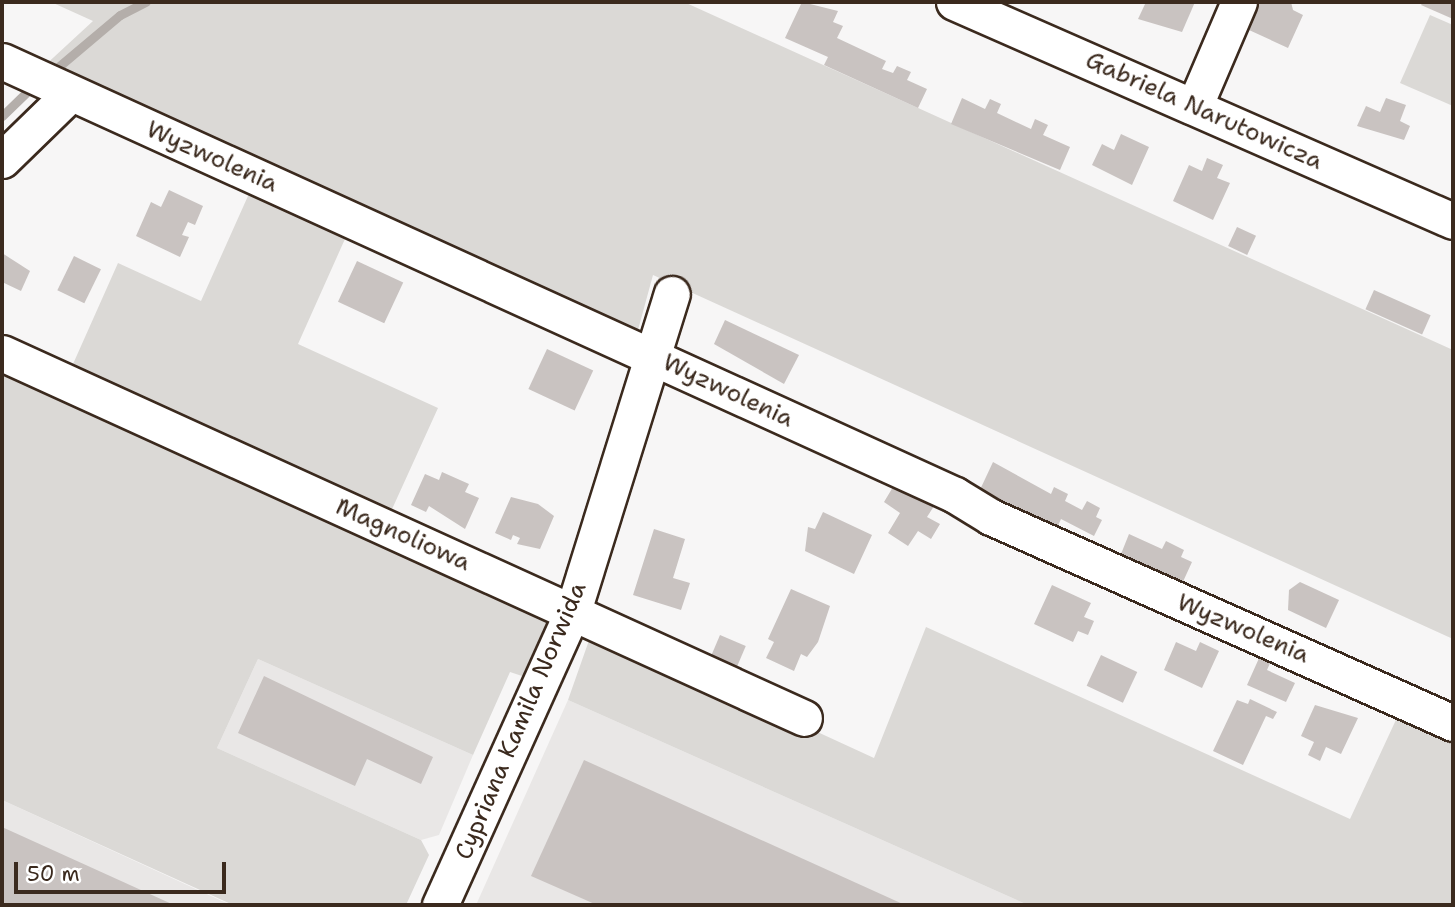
<!DOCTYPE html>
<html>
<head>
<meta charset="utf-8">
<style>
  body { margin:0 }
  #map { position:relative; width:1455px; height:907px; overflow:hidden; background:#f7f6f6; font-family:"Shantell Sans",sans-serif }
  div>[style] { position:absolute }
  [style*='--x'] { left:calc(var(--x)*1px); top:calc(var(--y)*1px); width:calc(var(--w)*1px); rotate:calc(var(--a)*1deg) }
  .built>* { inset:0; background:#e9e7e6 }
  .green>* { inset:0; background:#dbd9d6 }
  .stream>* { height:9px; margin:-4.5px; padding:0 4.5px; transform-origin:4.5px; border-radius:4.5px; background:#b4aeaa }
  .building>* { inset:0; background:#c9c3c1; transform-origin:0 0 }
  .roads { filter:drop-shadow(2px 0 #3b2a1e) drop-shadow(-2px 0 #3b2a1e) drop-shadow(0 2px #3b2a1e) drop-shadow(0 -2px #3b2a1e) }
  .minor>* { height:35px; margin:-17.5px; padding:0 17.5px; transform-origin:17.5px; border-radius:17.5px; background:#fff }
  span { translate:-50% -50%; white-space:nowrap; text-align:center; line-height:1.15; -webkit-text-stroke:5px #fff; paint-order:stroke }
  .street-label { font-size:24px; color:#3b2a1e }
  .frame { position:absolute; inset:0; border:4px solid #3b2a1e; pointer-events:none }
  .scale { position:absolute; left:14px; top:862px; width:212px; height:32px; box-sizing:border-box; border:4px solid #3b2a1e; border-top:0; padding-left:9px; font-size:21px; line-height:24px; white-space:nowrap; color:#3b2a1e; -webkit-text-stroke:5px #fff; paint-order:stroke }
</style>
</head>
<body>
<div id="map">
  <div class="built">
    <i style="clip-path:polygon(258px 659px,473px 755px,439px 835px,421px 840px,217px 748px)"></i>
    <i style="clip-path:polygon(568px 700px,1028px 905px,476px 905px)"></i>
    <i style="clip-path:polygon(2px 800px,222px 901px,233px 905px,2px 905px)"></i>
  </div>
  <div class="green">
    <i style="clip-path:polygon(51px 2px,684px 2px,1453px 350px,1453px 639px,653px 275px,635px 341px,41px 69px,93px 21px)"></i>
    <i style="clip-path:polygon(1430px 15px,1453px 25px,1453px 106px,1400px 83px)"></i>
    <i style="clip-path:polygon(252px 187px,349px 230px,298px 344px,438px 408px,388px 518px,69px 373px,118px 263px,201px 301px)"></i>
    <i style="clip-path:polygon(2px 365px,552px 611px,525px 677px,510px 672px,473px 755px,258px 659px,217px 748px,421px 840px,429px 855px,406px 905px,233px 905px,2px 800px)"></i>
    <i style="clip-path:polygon(926px 627px,1350px 819px,1401px 709px,1453px 734px,1453px 905px,1028px 905px,568px 700px,593px 629px,874px 758px)"></i>
  </div>
  <div class="stream">
    <i style="--x:57;--y:68;--w:82;--a:-40.1"></i>
    <i style="--x:120;--y:15;--w:29;--a:-27"></i>
    <i style="--x:2;--y:116;--w:33;--a:-44"></i>
  </div>
  <div class="building">
    <i style="clip-path:polygon(802px 2px,838px 11px,833px 22px,843px 26px,837px 38px,886px 61px,882px 69px,893px 73px,897px 66px,911px 72px,907px 80px,927px 89px,918px 108px,824px 65px,828px 57px,785px 38px)"></i>
    <i style="clip-path:polygon(1146px 2px,1195px 2px,1182px 32px,1138px 19px)"></i>
    <i style="clip-path:polygon(1258px 2px,1291px 2px,1293px 10px,1303px 15px,1288px 48px,1249px 30px)"></i>
    <i style="clip-path:polygon(1423px 2px,1453px 2px,1453px 19px,1421px 5px)"></i>
    <i style="clip-path:polygon(962px 98px,985px 109px,990px 99px,1001px 104px,997px 113px,1031px 129px,1035px 119px,1048px 125px,1043px 135px,1070px 147px,1060px 170px,951px 124px)"></i>
    <i style="clip-path:polygon(1386px 98px,1406px 105px,1400px 121px,1410px 126px,1404px 140px,1357px 126px,1366px 106px,1380px 112px)"></i>
    <i style="clip-path:polygon(1121px 134px,1149px 147px,1132px 185px,1092px 165px,1102px 144px,1114px 150px)"></i>
    <i style="clip-path:polygon(1207px 158px,1223px 165px,1217px 178px,1230px 183px,1213px 220px,1173px 201px,1189px 165px,1202px 171px)"></i>
    <i style="clip-path:polygon(169px 190px,203px 206px,195px 225px,188px 222px,182px 235px,189px 237px,180px 257px,136px 236px,151px 202px,161px 207px)"></i>
    <i style="left:1237px;top:227px;width:21px;height:21px;rotate:25deg"></i>
    <i style="clip-path:polygon(2px 253px,30px 271px,21px 291px,2px 282px)"></i>
    <i style="left:74px;top:256px;width:30px;height:38px;rotate:26deg"></i>
    <i style="left:357px;top:261px;width:51px;height:45px;rotate:25deg"></i>
    <i style="left:1374px;top:290px;width:62px;height:21px;rotate:24deg"></i>
    <i style="clip-path:polygon(725px 320px,799px 355px,784px 384px,714px 344px)"></i>
    <i style="left:547px;top:349px;width:51px;height:44px;rotate:25deg"></i>
    <i style="clip-path:polygon(993px 462px,1051px 494px,1054px 487px,1068px 494px,1065px 501px,1082px 510px,1087px 501px,1100px 508px,1096px 517px,1102px 520px,1094px 536px,1061px 519px,1056px 530px,978px 494px)"></i>
    <i style="clip-path:polygon(442px 472px,469px 484px,465px 492px,479px 498px,465px 529px,429px 506px,426px 512px,411px 505px,425px 474px,439px 480px)"></i>
    <i style="clip-path:polygon(896px 482px,936px 503px,927px 517px,940px 524px,931px 539px,918px 531px,908px 546px,888px 533px,900px 513px,884px 502px)"></i>
    <i style="clip-path:polygon(511px 497px,538px 504px,554px 516px,540px 549px,517px 544px,520px 538px,513px 535px,511px 540px,495px 533px)"></i>
    <i style="clip-path:polygon(823px 512px,872px 535px,854px 574px,805px 551px,808px 527px,815px 529px)"></i>
    <i style="clip-path:polygon(654px 529px,685px 539px,673px 578px,690px 583px,681px 610px,633px 595px)"></i>
    <i style="clip-path:polygon(1129px 534px,1162px 549px,1166px 541px,1184px 550px,1181px 557px,1192px 562px,1181px 586px,1119px 559px)"></i>
    <i style="clip-path:polygon(1300px 582px,1339px 600px,1326px 628px,1288px 610px,1289px 590px)"></i>
    <i style="clip-path:polygon(1052px 585px,1091px 603px,1084px 617px,1094px 621px,1088px 635px,1078px 631px,1073px 642px,1034px 624px)"></i>
    <i style="clip-path:polygon(791px 589px,830px 606px,818px 642px,807px 657px,801px 654px,794px 671px,766px 658px,774px 642px,768px 639px)"></i>
    <i style="left:720px;top:635px;width:28px;height:28px;rotate:23deg"></i>
    <i style="clip-path:polygon(1176px 642px,1196px 651px,1200px 642px,1219px 651px,1202px 688px,1164px 670px)"></i>
    <i style="left:1101px;top:655px;width:40px;height:34px;rotate:25deg"></i>
    <i style="clip-path:polygon(1260px 656px,1271px 661px,1267px 670px,1295px 683px,1286px 702px,1247px 685px)"></i>
    <i style="clip-path:polygon(264px 676px,433px 757px,421px 784px,367px 759px,355px 786px,238px 733px)"></i>
    <i style="clip-path:polygon(1250px 699px,1277px 712px,1273px 719px,1266px 716px,1243px 765px,1213px 751px,1237px 700px,1248px 704px)"></i>
    <i style="clip-path:polygon(1315px 705px,1358px 718px,1341px 754px,1326px 747px,1320px 761px,1308px 755px,1314px 742px,1301px 736px)"></i>
    <i style="clip-path:polygon(584px 760px,655px 792px,905px 905px,597px 905px,531px 876px)"></i>
    <i style="clip-path:polygon(2px 827px,174px 905px,2px 905px)"></i>
  </div>
  <div class="roads">
    <div class="minor">
      <i style="--x:954;--y:2;--w:545;--a:23.7"></i>
      <i style="--x:2;--y:61;--w:1047;--a:24.48"></i>
      <i style="--x:955;--y:495;--w:42;--a:31.4"></i>
      <i style="--x:991;--y:517;--w:506;--a:24.03"></i>
      <i style="--x:1194;--y:107;--w:114;--a:-66.8"></i>
      <i style="--x:2;--y:160;--w:96;--a:-44.2"></i>
      <i style="--x:2;--y:353;--w:881;--a:24.47"></i>
      <i style="--x:440;--y:905;--w:323;--a:-65.7"></i>
      <i style="--x:573;--y:611;--w:332;--a:-72.7"></i>
    </div>
  </div>
  <div class="street-label">
    <span style="left:1204px;top:111px;rotate:24deg">Gabriela Narutowicza</span>
    <span style="left:212px;top:157px;rotate:24deg">Wyzwolenia</span>
    <span style="left:728px;top:391px;rotate:25deg">Wyzwolenia</span>
    <span style="left:403px;top:535px;rotate:24deg">Magnoliowa</span>
    <span style="left:1243px;top:629px;rotate:23deg">Wyzwolenia</span>
    <span style="left:521px;top:721px;rotate:-67deg">Cypriana Kamila Norwida</span>
  </div>
  <div class="frame"></div>
  <div class="scale">50 m</div>
</div>
</body>
</html>
